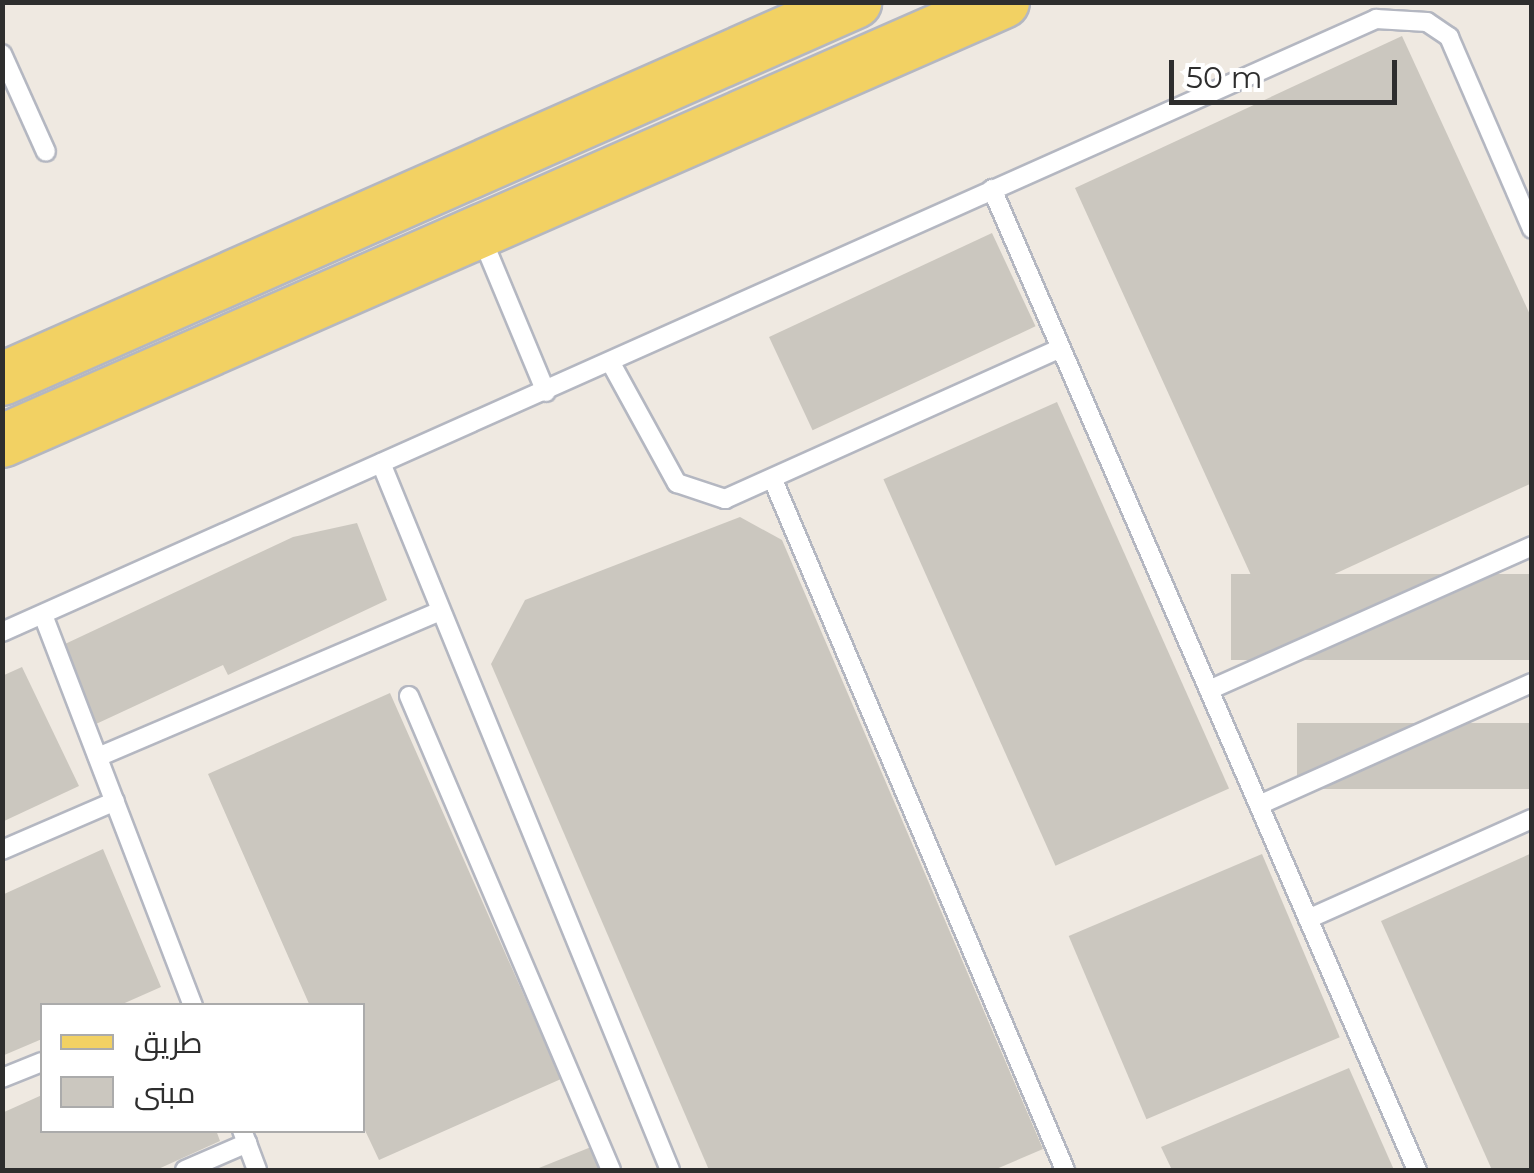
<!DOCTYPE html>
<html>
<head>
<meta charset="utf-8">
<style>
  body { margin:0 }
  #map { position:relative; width:1534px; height:1173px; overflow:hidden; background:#efe9e1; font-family:Montserrat,Cairo,sans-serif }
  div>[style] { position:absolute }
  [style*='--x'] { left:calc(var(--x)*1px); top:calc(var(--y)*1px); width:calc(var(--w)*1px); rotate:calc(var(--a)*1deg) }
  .building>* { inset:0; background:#cbc7bf; transform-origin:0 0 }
  .roads { filter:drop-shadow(2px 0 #b4b7c1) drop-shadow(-2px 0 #b4b7c1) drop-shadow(0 2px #b4b7c1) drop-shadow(0 -2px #b4b7c1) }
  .lane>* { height:18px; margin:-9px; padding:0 9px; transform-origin:9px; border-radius:9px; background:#fff }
  .primary>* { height:52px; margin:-26px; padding:0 26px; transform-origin:26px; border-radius:26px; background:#f2d163 }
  span { translate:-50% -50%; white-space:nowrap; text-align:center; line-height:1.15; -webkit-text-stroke:9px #fff; paint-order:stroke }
  .frame { position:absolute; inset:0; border:5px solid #2e2e2e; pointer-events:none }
  .legend { position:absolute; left:40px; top:1003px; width:325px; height:130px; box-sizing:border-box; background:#fff; border:2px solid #ababab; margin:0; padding:12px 18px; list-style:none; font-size:30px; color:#2e2e2e }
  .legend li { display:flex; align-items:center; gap:20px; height:50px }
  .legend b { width:50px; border:2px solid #ababab }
  .scale { position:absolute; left:1169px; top:60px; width:228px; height:45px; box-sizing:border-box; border:5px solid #2e2e2e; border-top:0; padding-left:12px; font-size:30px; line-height:35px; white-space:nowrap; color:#2e2e2e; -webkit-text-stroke:8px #fff; paint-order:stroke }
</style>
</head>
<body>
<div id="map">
  <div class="building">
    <i style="clip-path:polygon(1402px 36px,1532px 319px,1532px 483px,1265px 606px,1075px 188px)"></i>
    <i style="left:992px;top:233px;width:103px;height:246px;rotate:65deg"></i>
    <i style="left:1057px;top:402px;width:423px;height:190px;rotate:66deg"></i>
    <i style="clip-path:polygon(740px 517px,782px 540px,1043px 1149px,994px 1170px,709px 1170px,491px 664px,525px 600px)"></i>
    <i style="clip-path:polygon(357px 523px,387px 600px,228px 675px,223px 665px,96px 724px,65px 644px,293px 537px)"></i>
    <i style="left:1532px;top:574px;width:86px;height:301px;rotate:90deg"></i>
    <i style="clip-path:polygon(22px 667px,79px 786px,2px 822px,2px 676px)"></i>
    <i style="clip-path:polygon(390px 693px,561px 1079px,379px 1160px,362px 1124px,362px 1006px,310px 1006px,208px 774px)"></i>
    <i style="left:1532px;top:723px;width:66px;height:235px;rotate:90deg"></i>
    <i style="clip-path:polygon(103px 849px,161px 987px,118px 1006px,42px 1006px,42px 1039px,2px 1056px,2px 895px)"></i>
    <i style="clip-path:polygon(1532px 853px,1532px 1170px,1492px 1170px,1381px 921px)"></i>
    <i style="left:1262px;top:854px;width:199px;height:210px;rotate:67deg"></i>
    <i style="clip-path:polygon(1349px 1068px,1394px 1170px,1172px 1170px,1161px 1147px)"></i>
    <i style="clip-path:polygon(42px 1095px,42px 1130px,216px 1130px,220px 1141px,156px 1170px,2px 1170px,2px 1113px)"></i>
    <i style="clip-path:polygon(596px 1145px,606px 1170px,534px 1170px)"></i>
  </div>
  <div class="roads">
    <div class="lane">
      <i style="--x:2;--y:54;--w:107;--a:65.8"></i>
      <i style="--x:992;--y:189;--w:1069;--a:66.58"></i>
      <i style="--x:481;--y:236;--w:169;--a:67.4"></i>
      <i style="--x:612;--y:365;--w:135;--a:61.2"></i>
      <i style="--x:677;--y:483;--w:51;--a:18.4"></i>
      <i style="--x:725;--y:499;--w:368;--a:-24.2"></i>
      <i style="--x:381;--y:463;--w:764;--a:67.77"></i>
      <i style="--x:773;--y:480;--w:749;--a:67.06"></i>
      <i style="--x:43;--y:615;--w:419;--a:69"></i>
      <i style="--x:2;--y:632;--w:1505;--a:-24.04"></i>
      <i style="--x:1376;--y:19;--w:51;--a:3.4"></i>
      <i style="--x:1427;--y:22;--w:27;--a:34"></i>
      <i style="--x:1449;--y:37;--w:209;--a:66.6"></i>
      <i style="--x:1209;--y:690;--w:354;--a:-24"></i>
      <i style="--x:409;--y:696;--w:515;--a:66.92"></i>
      <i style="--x:98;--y:757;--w:367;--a:-23.1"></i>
      <i style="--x:1259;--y:805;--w:299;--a:-24.1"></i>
      <i style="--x:2;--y:850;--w:123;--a:-23.4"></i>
      <i style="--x:1308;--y:919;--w:245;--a:-24.1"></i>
      <i style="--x:2;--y:1078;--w:43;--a:-21.8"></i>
      <i style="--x:242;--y:1130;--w:43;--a:69.4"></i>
      <i style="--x:185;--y:1170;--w:68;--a:-23.5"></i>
    </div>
    <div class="primary">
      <i style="--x:2;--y:379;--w:933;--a:-23.84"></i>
      <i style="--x:2;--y:441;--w:1093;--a:-23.68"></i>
    </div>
  </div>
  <div class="frame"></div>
  <ul class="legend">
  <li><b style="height:12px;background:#f2d163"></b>طريق</li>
  <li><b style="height:28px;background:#cbc7bf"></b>مبنى</li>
  </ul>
  <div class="scale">50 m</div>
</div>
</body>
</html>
